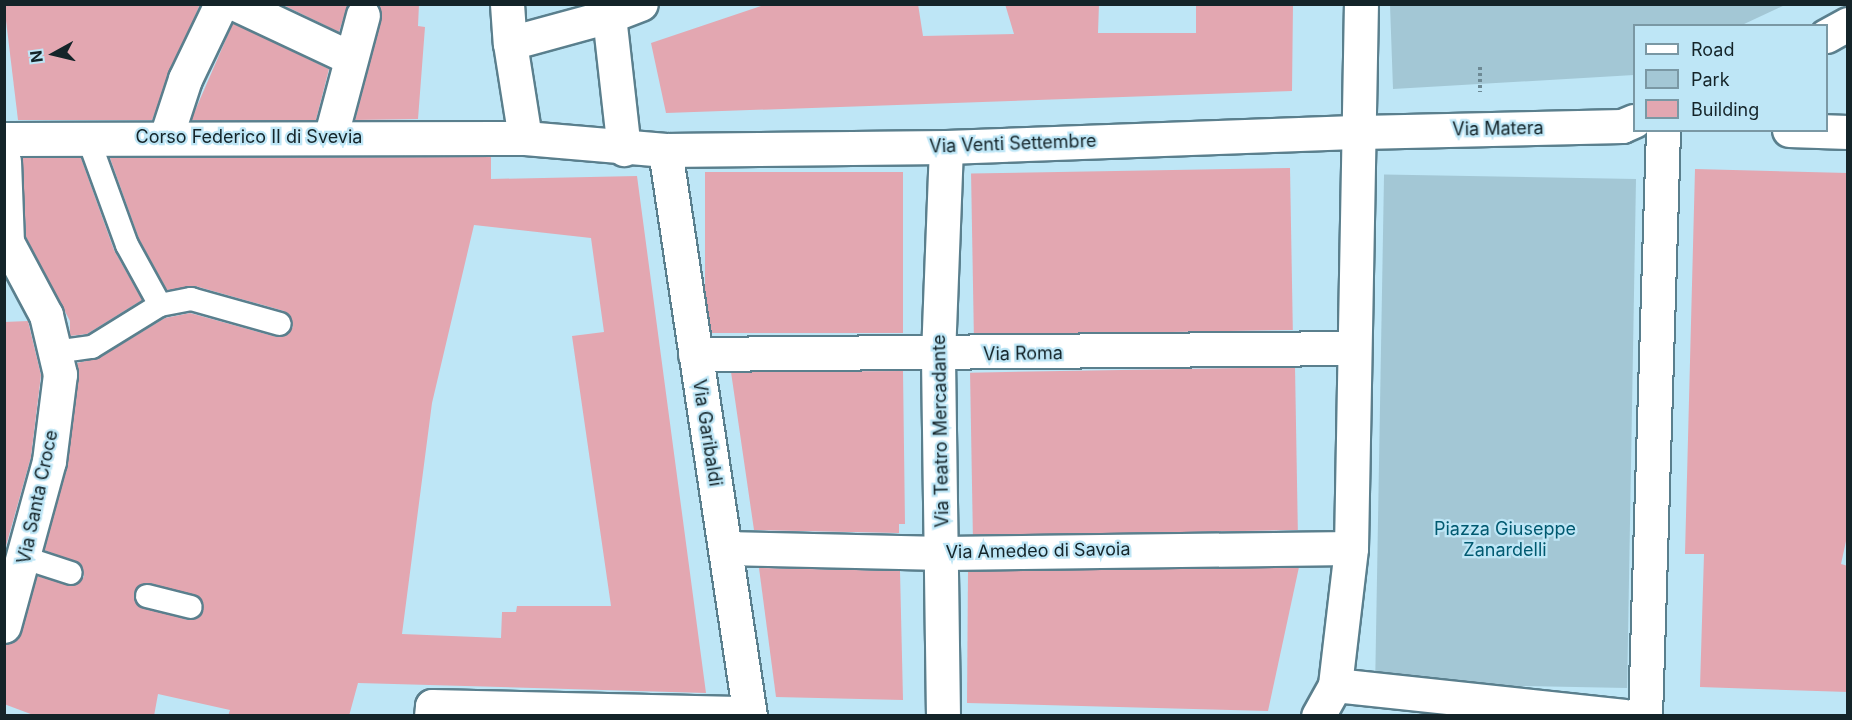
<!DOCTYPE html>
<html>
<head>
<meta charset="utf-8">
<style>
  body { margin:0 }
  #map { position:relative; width:1852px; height:720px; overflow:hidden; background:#bee6f6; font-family:Inter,sans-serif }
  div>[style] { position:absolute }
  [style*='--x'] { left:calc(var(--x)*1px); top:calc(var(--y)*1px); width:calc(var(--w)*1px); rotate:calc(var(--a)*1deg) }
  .green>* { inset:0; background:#a3c7d5; transform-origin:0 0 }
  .building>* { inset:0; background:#e3a7b1; transform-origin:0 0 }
  .path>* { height:4px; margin-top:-2px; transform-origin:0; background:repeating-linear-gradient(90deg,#6d8994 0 3px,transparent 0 6px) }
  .roads { filter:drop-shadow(2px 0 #5a7f8d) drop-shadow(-2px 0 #5a7f8d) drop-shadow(0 2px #5a7f8d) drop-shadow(0 -2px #5a7f8d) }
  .lane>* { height:22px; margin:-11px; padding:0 11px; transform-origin:11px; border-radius:11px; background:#fff }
  .street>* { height:33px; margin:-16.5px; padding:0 16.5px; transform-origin:16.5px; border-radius:16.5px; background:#fff }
  .secondary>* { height:33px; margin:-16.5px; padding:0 16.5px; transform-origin:16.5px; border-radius:16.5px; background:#fff }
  span { translate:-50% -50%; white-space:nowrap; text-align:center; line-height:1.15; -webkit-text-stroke:4.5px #bee6f6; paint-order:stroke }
  .street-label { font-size:18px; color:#142429 }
  .park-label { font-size:18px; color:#005970 }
  .frame { position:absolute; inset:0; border:6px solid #142429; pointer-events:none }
  .legend { position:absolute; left:1633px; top:24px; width:195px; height:108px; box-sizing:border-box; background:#bee6f6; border:2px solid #7a98a4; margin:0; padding:8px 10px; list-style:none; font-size:18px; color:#142429 }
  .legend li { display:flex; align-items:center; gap:12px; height:30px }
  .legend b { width:30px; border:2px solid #7a98a4 }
  .north { position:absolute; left:24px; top:24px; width:60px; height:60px; -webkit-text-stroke:4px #bee6f6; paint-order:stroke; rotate:262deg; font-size:16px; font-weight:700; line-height:24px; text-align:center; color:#142429 }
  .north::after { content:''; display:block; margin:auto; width:21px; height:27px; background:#142429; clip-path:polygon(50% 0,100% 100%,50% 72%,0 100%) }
</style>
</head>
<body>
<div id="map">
  <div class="green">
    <i style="clip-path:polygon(1390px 5px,1390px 4px,1785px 5px,1742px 25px,1634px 26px,1634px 75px,1393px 89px)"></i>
    <i style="left:1636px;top:179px;width:509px;height:252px;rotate:91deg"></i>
  </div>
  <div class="building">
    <i style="clip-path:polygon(4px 4px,200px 4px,152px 120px,18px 120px)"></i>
    <i style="clip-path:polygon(281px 4px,348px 4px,339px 32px)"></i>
    <i style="clip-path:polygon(378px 4px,419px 4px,418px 26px,425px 27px,418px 119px,355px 120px,381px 20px)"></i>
    <i style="clip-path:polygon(767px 4px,918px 4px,923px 36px,1014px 34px,1005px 4px,1099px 4px,1098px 33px,1196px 33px,1196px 4px,1293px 4px,1292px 91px,666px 113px,651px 43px)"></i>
    <i style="clip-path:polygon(233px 23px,329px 69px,316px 120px,191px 120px)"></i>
    <i style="clip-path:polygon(evenodd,491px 157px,491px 179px,637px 176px,706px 693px,358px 683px,349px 716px,228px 716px,230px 710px,158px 694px,154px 716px,36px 716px,4px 704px,4px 644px,22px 631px,37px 576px,73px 586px,84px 577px,81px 564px,44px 550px,68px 463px,77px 363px,99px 358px,165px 318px,190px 313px,277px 337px,293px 327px,284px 311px,195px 286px,167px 290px,139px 239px,110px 158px,491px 157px,474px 225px,591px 238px,604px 332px,572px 336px,611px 606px,517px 606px,516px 612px,502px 612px,501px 638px,402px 634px,432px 403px,474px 225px,491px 157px,150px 583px,200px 597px,201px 616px,188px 620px,138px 606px,134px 592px,150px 583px)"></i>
    <i style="clip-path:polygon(22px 158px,81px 158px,114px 250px,142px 300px,87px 334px,70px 336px,70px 321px,26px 237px)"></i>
    <i style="left:1290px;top:168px;width:162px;height:319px;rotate:89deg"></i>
    <i style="clip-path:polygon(1695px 169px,1848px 173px,1848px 532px,1841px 564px,1848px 566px,1848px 692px,1700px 687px,1704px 554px,1685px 554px)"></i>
    <i style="left:903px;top:172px;width:161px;height:198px;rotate:90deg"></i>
    <i style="clip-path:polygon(28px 321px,41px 375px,31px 457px,4px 553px,4px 322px)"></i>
    <i style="left:1295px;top:367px;width:163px;height:325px;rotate:89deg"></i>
    <i style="clip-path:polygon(903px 371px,905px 524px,899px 524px,899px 533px,754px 530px,731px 372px)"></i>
    <i style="clip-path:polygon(1299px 567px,1268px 711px,967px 703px,968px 571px)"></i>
    <i style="clip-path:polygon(759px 568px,900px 571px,903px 700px,776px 697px)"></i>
  </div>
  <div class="path">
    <i style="--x:1480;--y:67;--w:25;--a:90"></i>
  </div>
  <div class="roads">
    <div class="lane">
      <i style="--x:160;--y:305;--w:32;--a:-11"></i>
      <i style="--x:191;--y:299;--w:92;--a:15.7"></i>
      <i style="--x:55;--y:352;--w:37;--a:-8"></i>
      <i style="--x:92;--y:347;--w:80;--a:-31.7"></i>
      <i style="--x:160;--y:305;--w:68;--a:-118.8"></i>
      <i style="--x:127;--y:245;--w:114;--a:-110"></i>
      <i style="--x:25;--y:558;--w:48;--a:18.1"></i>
      <i style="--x:147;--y:596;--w:45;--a:14"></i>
    </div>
    <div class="street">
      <i style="--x:236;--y:4;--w:127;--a:25.2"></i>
      <i style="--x:507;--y:4;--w:39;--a:86"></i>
      <i style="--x:609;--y:16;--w:34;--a:-21"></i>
      <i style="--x:1789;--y:130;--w:59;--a:1.9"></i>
      <i style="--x:331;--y:135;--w:124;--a:-75.1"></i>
      <i style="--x:166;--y:137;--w:61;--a:-71.9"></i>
      <i style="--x:185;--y:79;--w:83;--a:-64.4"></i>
      <i style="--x:525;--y:138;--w:96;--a:-99"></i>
      <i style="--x:510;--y:43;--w:103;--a:-15.3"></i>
      <i style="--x:609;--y:16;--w:134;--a:83.6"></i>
      <i style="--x:4;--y:139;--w:521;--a:-0.11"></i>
      <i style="--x:525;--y:138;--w:141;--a:4.9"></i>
      <i style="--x:665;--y:150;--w:281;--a:-0.6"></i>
      <i style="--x:946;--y:147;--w:415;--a:-2.1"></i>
      <i style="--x:665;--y:150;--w:572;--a:81.46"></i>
      <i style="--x:4;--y:161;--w:81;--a:87.9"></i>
      <i style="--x:7;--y:242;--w:83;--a:61.9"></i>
      <i style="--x:46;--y:315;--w:61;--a:76.7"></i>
      <i style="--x:60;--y:374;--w:88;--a:97.2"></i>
      <i style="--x:49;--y:461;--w:171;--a:105.3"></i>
      <i style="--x:695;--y:354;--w:655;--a:-0.52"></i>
      <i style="--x:725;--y:548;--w:218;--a:1.3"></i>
      <i style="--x:943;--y:553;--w:408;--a:-0.7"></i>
      <i style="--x:1335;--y:685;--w:291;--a:6.1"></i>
      <i style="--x:431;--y:716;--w:10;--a:-84"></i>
      <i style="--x:432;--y:706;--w:317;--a:1.3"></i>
      <i style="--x:943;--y:716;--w:361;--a:-90.8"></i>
      <i style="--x:938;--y:355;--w:208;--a:-87.8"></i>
      <i style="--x:1645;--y:716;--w:586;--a:-88.24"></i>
    </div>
    <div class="secondary">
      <i style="--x:1826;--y:36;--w:25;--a:-29"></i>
      <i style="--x:1361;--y:132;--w:261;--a:-1.3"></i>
      <i style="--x:1622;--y:126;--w:13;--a:-23"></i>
      <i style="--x:1318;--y:716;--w:35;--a:-61"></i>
      <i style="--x:1335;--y:685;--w:138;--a:-83.3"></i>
      <i style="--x:1351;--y:548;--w:544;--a:-88.95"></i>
    </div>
  </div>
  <div class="street-label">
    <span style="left:1498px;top:129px;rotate:-1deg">Via Matera</span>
    <span style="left:249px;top:137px">Corso Federico II di Svevia</span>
    <span style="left:1013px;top:144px;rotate:-2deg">Via Venti Settembre</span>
    <span style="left:1023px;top:354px;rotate:-1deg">Via Roma</span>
    <span style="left:941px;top:431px;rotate:-91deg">Via Teatro Mercadante</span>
    <span style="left:707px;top:433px;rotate:81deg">Via Garibaldi</span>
    <span style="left:38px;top:497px;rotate:-78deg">Via Santa Croce</span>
    <span style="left:1038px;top:551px;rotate:-1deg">Via Amedeo di Savoia</span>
  </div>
  <div class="park-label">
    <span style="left:1505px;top:540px">Piazza Giuseppe<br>Zanardelli</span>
  </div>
  <div class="frame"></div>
  <ul class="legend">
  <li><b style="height:8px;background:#fff"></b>Road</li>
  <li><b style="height:16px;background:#a3c7d5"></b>Park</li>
  <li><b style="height:16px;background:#e3a7b1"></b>Building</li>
  </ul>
  <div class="north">N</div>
</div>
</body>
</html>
